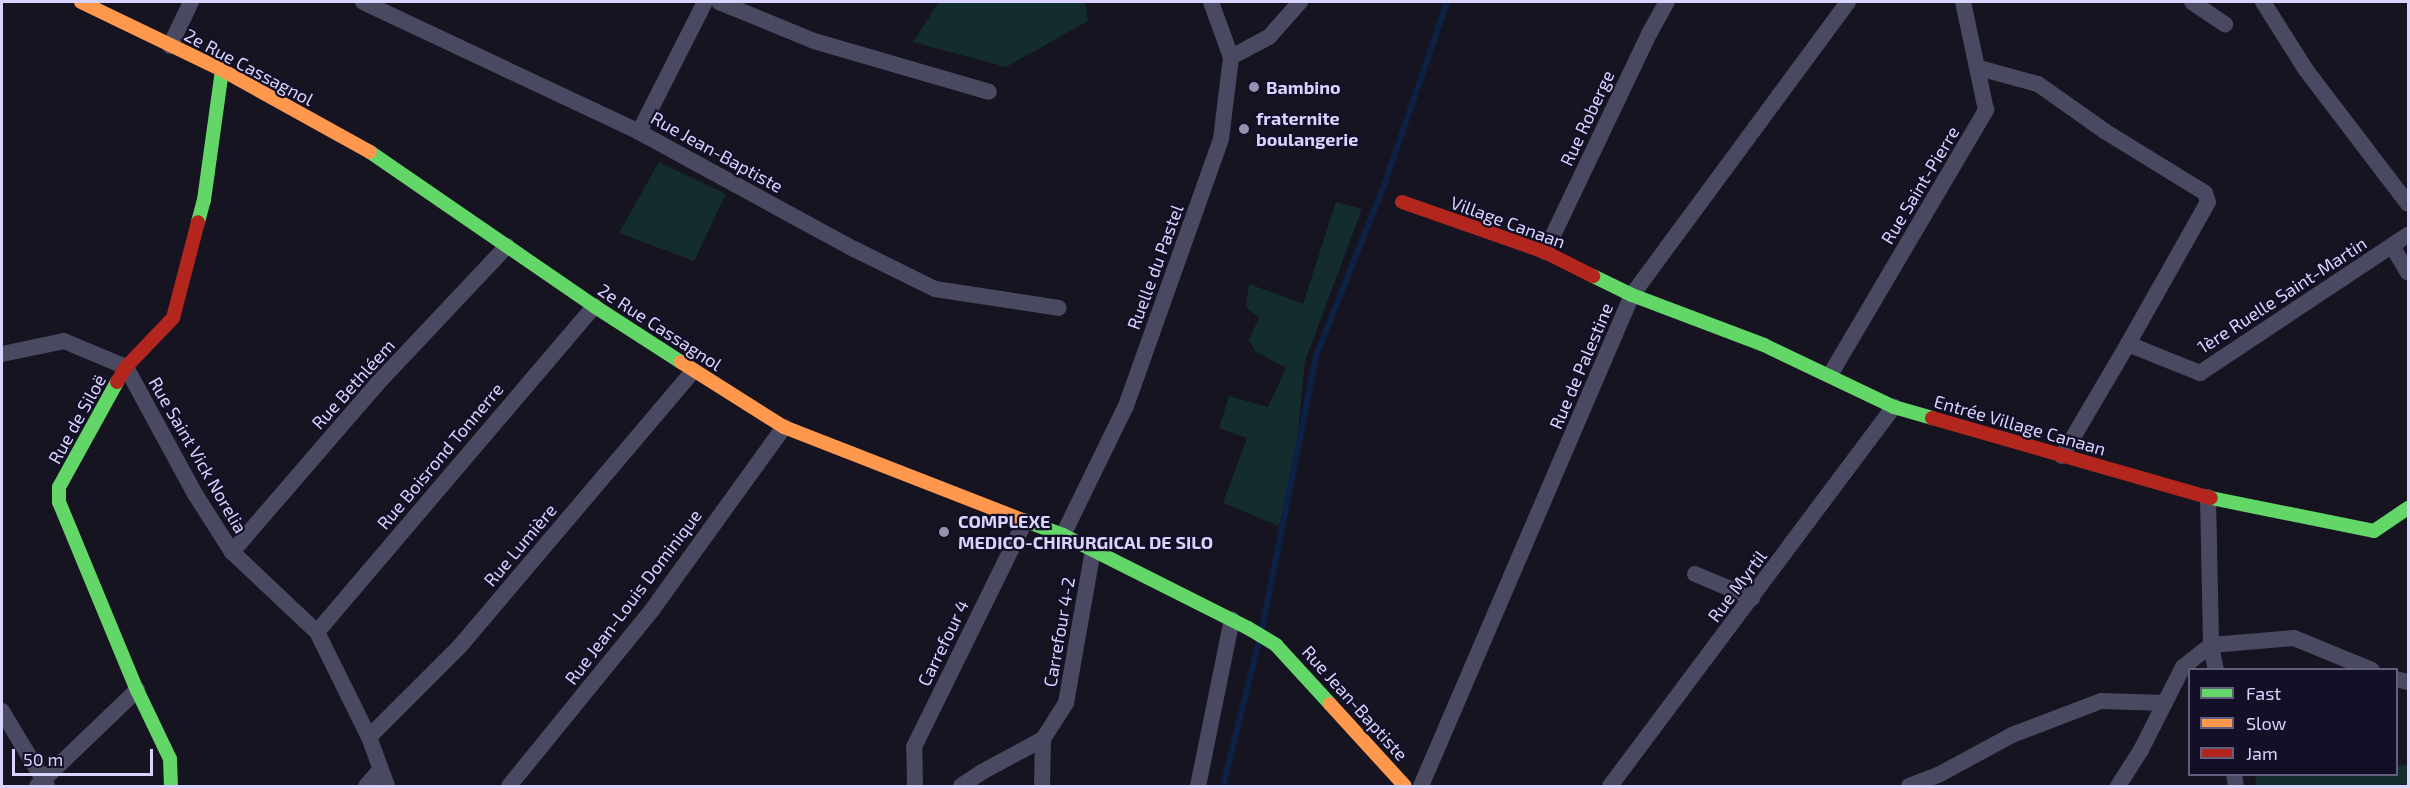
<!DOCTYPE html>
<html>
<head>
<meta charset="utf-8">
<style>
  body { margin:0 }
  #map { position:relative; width:2410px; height:788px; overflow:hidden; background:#161421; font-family:"Exo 2",sans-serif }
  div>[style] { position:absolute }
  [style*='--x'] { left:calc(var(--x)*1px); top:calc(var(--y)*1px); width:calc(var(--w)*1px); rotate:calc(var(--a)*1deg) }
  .green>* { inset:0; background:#132c2d }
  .stream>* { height:6px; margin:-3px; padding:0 3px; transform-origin:3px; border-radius:3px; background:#0d2144 }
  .street>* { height:16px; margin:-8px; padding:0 8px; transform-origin:8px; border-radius:8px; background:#4a4962 }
  .fast>* { height:14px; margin:-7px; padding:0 7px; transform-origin:7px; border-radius:7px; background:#63d668 }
  .slow>* { height:14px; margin:-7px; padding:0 7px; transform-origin:7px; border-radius:7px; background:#ff974d }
  .jam>* { height:14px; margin:-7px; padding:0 7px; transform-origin:7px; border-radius:7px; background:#b3261e }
  .dots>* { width:16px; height:16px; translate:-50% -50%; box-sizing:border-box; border:3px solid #130f26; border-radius:50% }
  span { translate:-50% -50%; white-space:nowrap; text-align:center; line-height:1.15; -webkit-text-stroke:4.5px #130f26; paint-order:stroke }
  .street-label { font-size:18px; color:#d9d4ff }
  .poi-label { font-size:18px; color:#d9d4ff; font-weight:700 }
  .left { translate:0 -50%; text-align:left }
  .frame { position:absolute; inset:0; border:3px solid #d9d4ff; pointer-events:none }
  .legend { position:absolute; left:2188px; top:668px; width:210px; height:108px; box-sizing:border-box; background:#130f26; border:2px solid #625e7d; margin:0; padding:8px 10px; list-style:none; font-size:18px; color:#d9d4ff }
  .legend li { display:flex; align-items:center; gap:12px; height:30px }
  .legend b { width:30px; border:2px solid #625e7d }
  .scale { position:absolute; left:12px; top:749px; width:141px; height:27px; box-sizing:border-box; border:3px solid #d9d4ff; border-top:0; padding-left:8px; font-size:18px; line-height:21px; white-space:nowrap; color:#d9d4ff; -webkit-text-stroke:4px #130f26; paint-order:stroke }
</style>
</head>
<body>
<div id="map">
  <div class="green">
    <i style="clip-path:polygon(939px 2px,1085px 2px,1088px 21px,1006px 67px,913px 42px)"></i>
    <i style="clip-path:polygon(659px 162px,726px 194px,694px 261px,619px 233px)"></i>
    <i style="clip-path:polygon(1336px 202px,1362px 209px,1305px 361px,1296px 453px,1279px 526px,1223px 503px,1247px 438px,1219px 428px,1229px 396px,1268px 407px,1286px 368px,1255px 351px,1249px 340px,1259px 318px,1246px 307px,1249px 284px,1303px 304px)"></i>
    <i style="clip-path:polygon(2408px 765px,2408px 786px,2257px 786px,2255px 776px,2396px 774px,2397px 766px)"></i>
  </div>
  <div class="stream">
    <i style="--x:1262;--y:629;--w:278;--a:-78.8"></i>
    <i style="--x:1316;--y:356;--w:186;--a:-68.3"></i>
    <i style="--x:1385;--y:183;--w:191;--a:-71.1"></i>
    <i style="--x:1223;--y:786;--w:148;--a:-76"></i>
  </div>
  <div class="street">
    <i style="--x:363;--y:2;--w:305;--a:25.2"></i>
    <i style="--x:639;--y:132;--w:245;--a:28.6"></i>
    <i style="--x:854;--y:249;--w:90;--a:26.3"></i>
    <i style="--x:935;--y:289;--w:125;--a:8.7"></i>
    <i style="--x:719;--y:2;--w:103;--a:22.3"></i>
    <i style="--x:814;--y:41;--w:182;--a:16.2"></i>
    <i style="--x:2192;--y:2;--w:40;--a:34"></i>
    <i style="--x:2263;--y:2;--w:80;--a:57.7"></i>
    <i style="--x:2306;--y:70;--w:168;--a:52.7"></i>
    <i style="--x:170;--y:46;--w:49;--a:-64.5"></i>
    <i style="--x:1231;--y:57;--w:43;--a:-27.8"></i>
    <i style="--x:1269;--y:37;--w:47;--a:-48.5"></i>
    <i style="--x:1979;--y:68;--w:61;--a:15.2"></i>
    <i style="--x:2038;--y:84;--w:83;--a:35.2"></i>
    <i style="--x:2106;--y:132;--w:116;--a:31.6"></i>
    <i style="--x:2205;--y:193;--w:9;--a:72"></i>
    <i style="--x:2208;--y:202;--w:163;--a:119.4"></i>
    <i style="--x:639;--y:132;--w:146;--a:-63.1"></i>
    <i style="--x:2392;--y:246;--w:31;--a:59"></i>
    <i style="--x:1545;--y:252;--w:242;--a:-64.5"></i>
    <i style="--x:1649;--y:34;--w:37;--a:-61"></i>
    <i style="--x:2;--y:354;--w:63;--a:-11.8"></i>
    <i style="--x:64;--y:341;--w:67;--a:22.8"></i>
    <i style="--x:126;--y:367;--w:145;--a:61.5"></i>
    <i style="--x:195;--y:494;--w:69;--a:57.5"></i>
    <i style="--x:232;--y:552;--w:117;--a:43.3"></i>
    <i style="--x:317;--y:632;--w:117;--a:63.7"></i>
    <i style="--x:369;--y:737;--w:52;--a:69.8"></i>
    <i style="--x:1830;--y:375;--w:308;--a:-59.5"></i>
    <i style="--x:1986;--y:110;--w:110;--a:-102"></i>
    <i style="--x:2062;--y:456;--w:130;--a:-59.5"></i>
    <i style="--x:2128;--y:344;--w:78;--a:21.9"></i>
    <i style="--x:2200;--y:373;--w:250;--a:-33.6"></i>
    <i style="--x:2208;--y:497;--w:148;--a:88.8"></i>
    <i style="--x:2211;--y:645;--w:25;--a:79"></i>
    <i style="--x:1063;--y:535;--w:144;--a:-64"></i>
    <i style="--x:1126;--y:406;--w:283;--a:-70.4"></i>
    <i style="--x:1221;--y:139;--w:83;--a:-83"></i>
    <i style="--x:1231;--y:57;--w:59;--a:-110"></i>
    <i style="--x:232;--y:552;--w:221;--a:-49.2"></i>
    <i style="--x:376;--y:385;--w:191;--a:-46.7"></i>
    <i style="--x:1695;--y:574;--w:62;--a:22.8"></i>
    <i style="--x:317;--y:632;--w:428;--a:-49.6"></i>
    <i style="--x:2396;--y:679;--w:12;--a:14"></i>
    <i style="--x:2;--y:711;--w:87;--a:59"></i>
    <i style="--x:369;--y:737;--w:129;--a:-45"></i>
    <i style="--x:460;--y:646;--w:360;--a:-49.7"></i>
    <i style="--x:2234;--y:774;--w:12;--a:81"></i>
    <i style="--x:37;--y:786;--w:139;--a:-43.8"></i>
    <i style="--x:366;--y:786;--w:20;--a:-49"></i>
    <i style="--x:509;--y:786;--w:227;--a:-50.9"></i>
    <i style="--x:652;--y:610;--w:226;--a:-54.2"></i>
    <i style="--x:915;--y:786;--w:39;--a:-91"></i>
    <i style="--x:914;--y:747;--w:252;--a:-63.8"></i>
    <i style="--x:961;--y:786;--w:25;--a:-34"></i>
    <i style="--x:982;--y:772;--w:69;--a:-28.4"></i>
    <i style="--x:1042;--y:786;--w:47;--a:-88.8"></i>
    <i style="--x:1043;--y:739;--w:43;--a:-57.4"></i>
    <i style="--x:1066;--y:703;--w:155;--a:-80"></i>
    <i style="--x:1198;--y:786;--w:170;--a:-78.5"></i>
    <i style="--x:1421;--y:786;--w:534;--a:-66.75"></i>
    <i style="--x:1632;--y:295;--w:364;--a:-53.6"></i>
    <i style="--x:1610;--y:786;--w:474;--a:-53.2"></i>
    <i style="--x:1909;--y:786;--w:33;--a:-21"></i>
    <i style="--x:1940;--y:774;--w:82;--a:-28.4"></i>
    <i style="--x:2012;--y:735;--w:95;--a:-20.9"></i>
    <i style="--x:2101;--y:701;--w:64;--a:1.8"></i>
    <i style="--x:2118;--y:786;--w:43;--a:-57.4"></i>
    <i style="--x:2141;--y:750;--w:93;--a:-63.2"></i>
    <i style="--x:2183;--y:667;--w:36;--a:-38"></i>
    <i style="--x:2211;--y:645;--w:83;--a:-4.8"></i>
    <i style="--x:2294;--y:638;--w:84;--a:22.3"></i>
  </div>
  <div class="fast">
    <i style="--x:370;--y:152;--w:272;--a:34.5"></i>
    <i style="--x:594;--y:306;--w:103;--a:32.8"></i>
    <i style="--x:198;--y:222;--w:23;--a:-75"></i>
    <i style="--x:204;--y:200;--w:131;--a:-82.1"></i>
    <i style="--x:1593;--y:276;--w:43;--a:26"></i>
    <i style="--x:1632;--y:295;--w:141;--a:20.7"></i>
    <i style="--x:1764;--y:345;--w:144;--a:25.5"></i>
    <i style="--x:1894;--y:407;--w:40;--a:16"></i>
    <i style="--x:117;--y:382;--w:120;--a:118.9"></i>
    <i style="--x:59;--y:487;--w:15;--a:90"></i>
    <i style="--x:59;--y:502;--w:204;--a:67.5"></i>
    <i style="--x:137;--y:690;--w:76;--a:64.4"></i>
    <i style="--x:170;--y:759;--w:27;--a:88"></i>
    <i style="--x:2211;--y:498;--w:166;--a:11.4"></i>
    <i style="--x:2374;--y:531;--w:41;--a:-34.1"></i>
    <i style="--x:1023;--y:520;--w:43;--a:20.6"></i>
    <i style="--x:1063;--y:535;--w:207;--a:26.7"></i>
    <i style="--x:1248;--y:628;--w:33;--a:31"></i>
    <i style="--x:1276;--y:645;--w:80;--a:47.5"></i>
  </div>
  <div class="slow">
    <i style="--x:81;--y:2;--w:157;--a:25.7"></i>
    <i style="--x:222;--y:70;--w:169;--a:29"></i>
    <i style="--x:681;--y:362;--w:122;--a:32.3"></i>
    <i style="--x:784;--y:427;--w:256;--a:21.3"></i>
    <i style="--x:1330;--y:704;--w:111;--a:47.6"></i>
  </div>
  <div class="jam">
    <i style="--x:1402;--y:202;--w:151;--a:19.3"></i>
    <i style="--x:1545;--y:252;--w:54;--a:26.6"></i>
    <i style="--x:117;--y:382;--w:17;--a:-59"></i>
    <i style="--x:126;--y:367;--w:68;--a:-46.2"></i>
    <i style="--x:173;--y:318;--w:99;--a:-75.4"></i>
    <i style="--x:1932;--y:418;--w:290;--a:16"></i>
  </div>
  <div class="dots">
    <i style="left:1254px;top:87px;background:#9591b1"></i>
    <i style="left:1244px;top:129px;background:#9591b1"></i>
    <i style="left:944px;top:532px;background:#9591b1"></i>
  </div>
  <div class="street-label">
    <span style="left:249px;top:67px;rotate:28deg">2e Rue Cassagnol</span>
    <span style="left:1587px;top:118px;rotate:-65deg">Rue Roberge</span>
    <span style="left:717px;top:152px;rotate:29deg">Rue Jean-Baptiste</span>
    <span style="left:1920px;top:185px;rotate:-59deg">Rue Saint-Pierre</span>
    <span style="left:1508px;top:222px;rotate:20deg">Village Canaan</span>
    <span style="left:1155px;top:267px;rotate:-70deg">Ruelle du Pastel</span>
    <span style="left:2282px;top:295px;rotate:-33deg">1ère Ruelle Saint-Martin</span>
    <span style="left:660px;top:327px;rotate:33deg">2e Rue Cassagnol</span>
    <span style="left:1581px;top:366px;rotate:-67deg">Rue de Palestine</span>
    <span style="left:353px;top:384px;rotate:-48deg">Rue Bethléem</span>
    <span style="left:77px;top:419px;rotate:-61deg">Rue de Siloë</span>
    <span style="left:2020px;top:425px;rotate:16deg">Entrée Village Canaan</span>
    <span style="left:198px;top:455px;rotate:60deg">Rue Saint Vick Norelia</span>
    <span style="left:440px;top:456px;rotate:-50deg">Rue Boisrond Tonnerre</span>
    <span style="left:520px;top:545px;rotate:-50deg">Rue Lumière</span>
    <span style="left:1737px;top:586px;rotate:-53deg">Rue Myrtil</span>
    <span style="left:633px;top:597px;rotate:-53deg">Rue Jean-Louis Dominique</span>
    <span style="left:1059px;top:632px;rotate:-80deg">Carrefour 4-2</span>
    <span style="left:943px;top:643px;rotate:-64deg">Carrefour 4</span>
    <span style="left:1355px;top:703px;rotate:48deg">Rue Jean-Baptiste</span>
  </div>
  <div class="poi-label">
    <span class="left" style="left:1266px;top:87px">Bambino</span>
    <span class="left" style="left:1256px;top:129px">fraternite<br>boulangerie</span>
    <span class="left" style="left:958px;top:532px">COMPLEXE<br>MEDICO-CHIRURGICAL DE SILO</span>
  </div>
  <div class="frame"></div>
  <ul class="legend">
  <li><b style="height:8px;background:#63d668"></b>Fast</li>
  <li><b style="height:8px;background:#ff974d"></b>Slow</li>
  <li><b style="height:8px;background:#b3261e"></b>Jam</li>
  </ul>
  <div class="scale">50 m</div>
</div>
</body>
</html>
